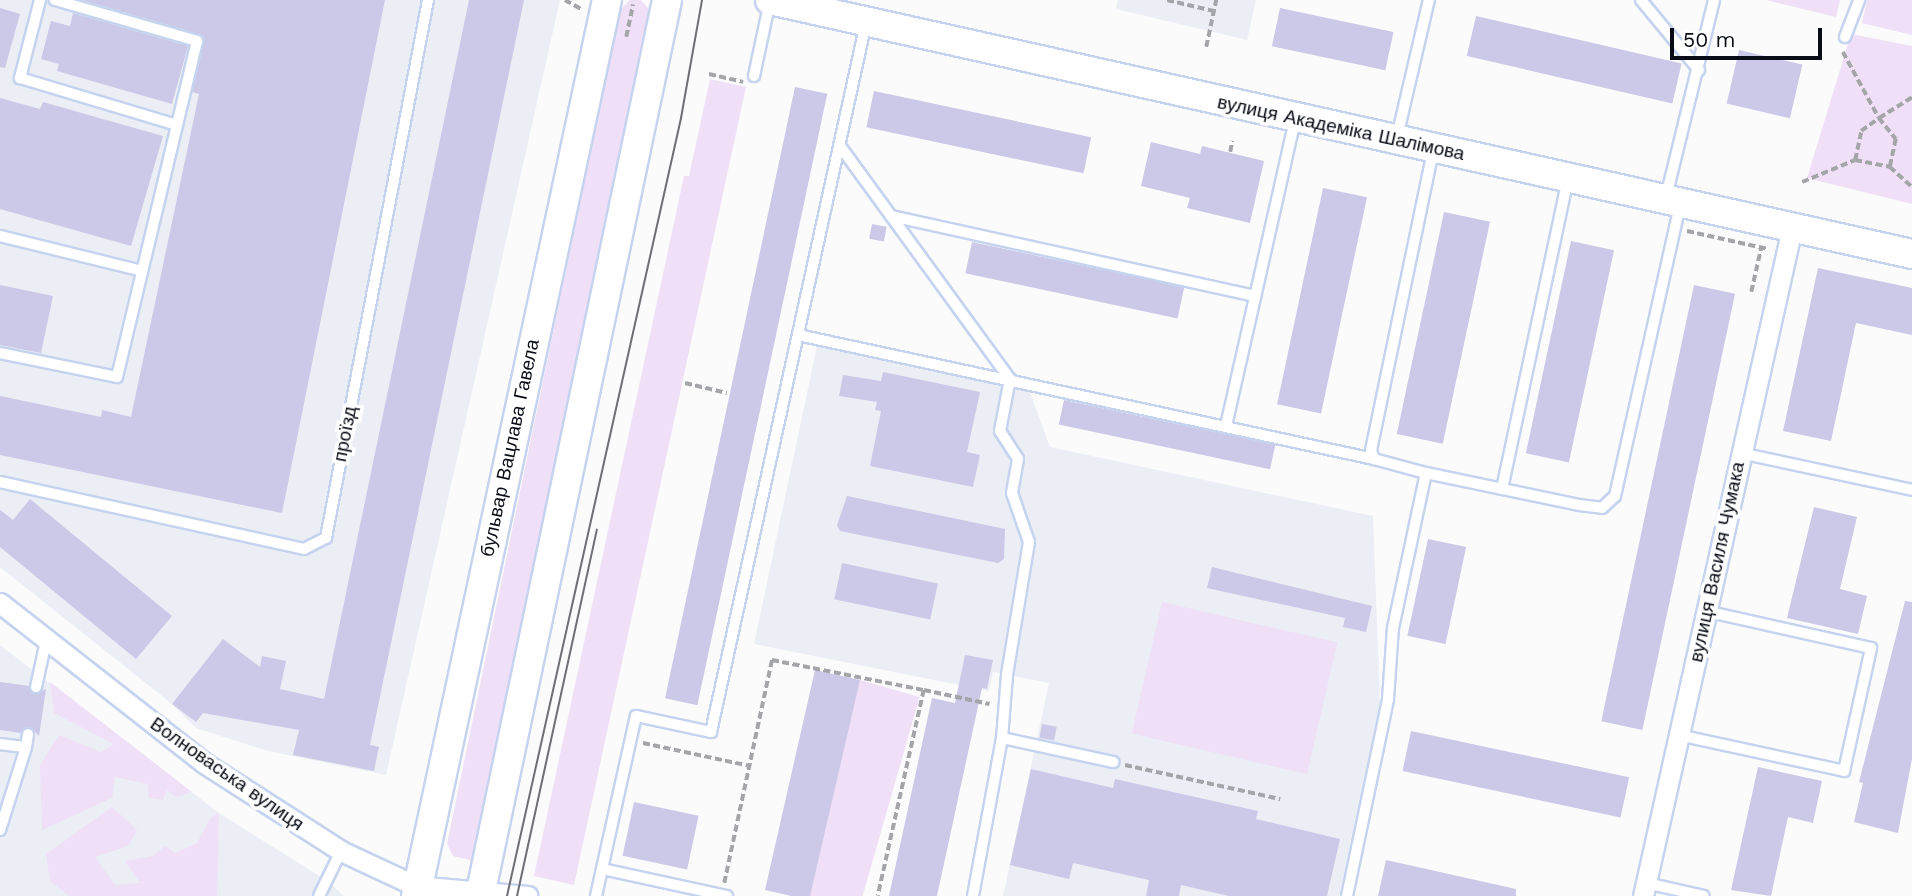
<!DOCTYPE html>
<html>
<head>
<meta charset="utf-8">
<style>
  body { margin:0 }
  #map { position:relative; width:1912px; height:896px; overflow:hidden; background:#fbfbfb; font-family:"Work Sans",sans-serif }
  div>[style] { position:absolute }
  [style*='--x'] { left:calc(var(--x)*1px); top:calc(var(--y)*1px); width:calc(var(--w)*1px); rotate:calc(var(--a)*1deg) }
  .built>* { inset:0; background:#ebeef5 }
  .green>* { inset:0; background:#efdff7; transform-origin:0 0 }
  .building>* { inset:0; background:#ccc8e8; transform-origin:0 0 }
  .path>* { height:3.5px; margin-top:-1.75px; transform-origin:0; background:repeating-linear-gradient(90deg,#a4a5a9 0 7px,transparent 0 10.5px) }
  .roads { filter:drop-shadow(2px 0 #c6d3ef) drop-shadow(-2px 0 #c6d3ef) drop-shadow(0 2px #c6d3ef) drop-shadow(0 -2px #c6d3ef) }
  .lane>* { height:10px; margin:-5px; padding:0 5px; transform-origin:5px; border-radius:5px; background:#fff }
  .street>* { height:19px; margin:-9.5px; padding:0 9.5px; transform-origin:9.5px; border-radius:9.5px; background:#fff }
  .secondary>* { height:28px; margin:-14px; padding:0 14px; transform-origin:14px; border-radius:14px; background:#fff }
  .tram>* { height:2px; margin:-1px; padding:0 1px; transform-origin:1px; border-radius:1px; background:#6e6f75 }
  span { translate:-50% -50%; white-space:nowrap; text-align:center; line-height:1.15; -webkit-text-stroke:7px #fff; paint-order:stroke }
  .street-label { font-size:19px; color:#090c16 }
  .scale { position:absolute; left:1670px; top:28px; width:152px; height:32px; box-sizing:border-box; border:4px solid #090c16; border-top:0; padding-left:9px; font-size:21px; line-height:24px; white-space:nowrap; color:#090c16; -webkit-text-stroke:5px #fff; paint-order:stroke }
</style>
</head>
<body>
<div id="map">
  <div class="built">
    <i style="clip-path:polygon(0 0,560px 0,386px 775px,268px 751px,196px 728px,172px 704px,0 567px)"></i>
    <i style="clip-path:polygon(1118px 0,1256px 0,1247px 40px,1116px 9px)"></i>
    <i style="clip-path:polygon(817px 346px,1028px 387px,1050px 447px,1373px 516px,1380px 704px,1339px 896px,1003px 896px,1049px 683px,993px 672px,989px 691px,754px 644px)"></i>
    <i style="clip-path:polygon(0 645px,219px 813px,329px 882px,344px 896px,0 896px)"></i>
  </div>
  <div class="green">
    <i style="clip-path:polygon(630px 0,641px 0,651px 12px,474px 861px,453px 856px,447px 844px,620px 10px)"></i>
    <i style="clip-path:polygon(1766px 0,1840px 0,1836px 17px)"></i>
    <i style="clip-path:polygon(1867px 0,1912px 0,1912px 35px,1862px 23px)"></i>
    <i style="clip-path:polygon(1851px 34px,1912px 46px,1912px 204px,1807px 178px)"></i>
    <i style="clip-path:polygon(710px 79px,746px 87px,574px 885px,534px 876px,684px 176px,689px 176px)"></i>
    <i style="left:1162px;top:602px;width:180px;height:135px;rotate:13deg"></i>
    <i style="left:860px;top:680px;width:62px;height:222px;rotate:16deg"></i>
    <i style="clip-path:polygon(50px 682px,192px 792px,176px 797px,167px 790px,163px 800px,149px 798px,147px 784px,115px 777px,112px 798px,42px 830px,40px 765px,59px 735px,101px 752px,114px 744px,54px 713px)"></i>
    <i style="clip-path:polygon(112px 807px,137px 830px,128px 846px,95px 857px,115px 885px,140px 883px,125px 861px,153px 856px,165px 846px,175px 853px,197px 843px,210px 818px,219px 813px,217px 896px,69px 896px,50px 881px,46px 854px)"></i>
  </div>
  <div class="building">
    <i style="clip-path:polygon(82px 0,385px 0,282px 513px,0 455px,0 396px,101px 417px,102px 410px,131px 417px,199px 94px,192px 92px,204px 43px,202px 35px)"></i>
    <i style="clip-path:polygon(469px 0,524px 0,370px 745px,379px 747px,374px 771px,293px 755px,299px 730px,203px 713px,196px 722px,172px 704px,223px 639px,260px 667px,262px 656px,286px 661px,280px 689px,324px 699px)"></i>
    <i style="clip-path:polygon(0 8px,20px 14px,5px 68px,0 67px)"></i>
    <i style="left:1280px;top:8px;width:116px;height:39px;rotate:12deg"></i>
    <i style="clip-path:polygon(73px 13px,188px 46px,172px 104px,57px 71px,59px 64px,41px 59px,51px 21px,70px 26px)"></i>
    <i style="left:1476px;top:16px;width:211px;height:41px;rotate:13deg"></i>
    <i style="left:1739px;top:50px;width:65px;height:55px;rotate:13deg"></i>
    <i style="left:795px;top:87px;width:33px;height:625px;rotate:12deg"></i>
    <i style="left:874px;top:91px;width:222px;height:37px;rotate:12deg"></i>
    <i style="clip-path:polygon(0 98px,40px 109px,43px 102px,163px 136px,131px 246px,0 209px)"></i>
    <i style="clip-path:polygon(1151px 142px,1200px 154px,1202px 146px,1264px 161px,1250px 223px,1187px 208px,1190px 198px,1141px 186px)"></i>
    <i style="left:1323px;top:188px;width:45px;height:221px;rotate:12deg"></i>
    <i style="left:1444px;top:212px;width:47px;height:227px;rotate:12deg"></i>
    <i style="left:872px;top:224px;width:15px;height:15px;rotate:11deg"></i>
    <i style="left:1571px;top:241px;width:44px;height:217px;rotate:12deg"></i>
    <i style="left:972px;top:242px;width:217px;height:32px;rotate:12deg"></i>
    <i style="clip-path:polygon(1818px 268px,1912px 288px,1912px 335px,1856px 323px,1831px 441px,1783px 431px)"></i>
    <i style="clip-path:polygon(0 285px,53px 296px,41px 353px,0 345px)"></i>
    <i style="left:1694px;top:285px;width:42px;height:446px;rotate:12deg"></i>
    <i style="clip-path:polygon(883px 372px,980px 392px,967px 452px,980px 455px,973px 487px,870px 466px,881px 411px,875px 410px,877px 402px,839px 396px,843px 375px,881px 381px)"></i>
    <i style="left:1064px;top:400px;width:216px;height:25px;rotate:12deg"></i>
    <i style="clip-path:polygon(847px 496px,1005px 529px,1004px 559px,998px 563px,840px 531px,837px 525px)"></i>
    <i style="clip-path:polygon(30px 499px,172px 616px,136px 659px,0 547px,0 510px,13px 520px)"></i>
    <i style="clip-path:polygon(1814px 507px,1857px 517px,1840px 589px,1867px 596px,1858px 634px,1787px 618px)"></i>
    <i style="left:1428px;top:539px;width:39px;height:99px;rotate:12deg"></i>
    <i style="left:842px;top:563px;width:98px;height:37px;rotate:12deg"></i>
    <i style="clip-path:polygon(1212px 567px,1372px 606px,1366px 632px,1343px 627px,1345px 618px,1207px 588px)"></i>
    <i style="clip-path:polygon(1905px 601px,1912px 602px,1912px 759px,1898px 833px,1854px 822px,1863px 783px,1859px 782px)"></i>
    <i style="clip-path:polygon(965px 655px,993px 660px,987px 689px,982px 688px,937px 896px,889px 896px,932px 698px,955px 703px)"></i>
    <i style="clip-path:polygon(815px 670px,860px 680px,810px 896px,791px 896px,765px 890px)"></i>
    <i style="clip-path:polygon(0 682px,29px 686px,35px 694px,46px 689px,39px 736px,30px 727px,21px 733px,0 730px)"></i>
    <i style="left:1042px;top:724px;width:15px;height:14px;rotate:11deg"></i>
    <i style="left:1411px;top:731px;width:223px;height:41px;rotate:12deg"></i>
    <i style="clip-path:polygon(1758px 767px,1822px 781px,1813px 823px,1788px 817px,1771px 896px,1731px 890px)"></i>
    <i style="clip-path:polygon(1031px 769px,1113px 788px,1115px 779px,1258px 811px,1256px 819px,1340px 839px,1327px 896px,1229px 896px,1181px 885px,1179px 896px,1146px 896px,1149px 880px,1073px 863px,1069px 879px,1010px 865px)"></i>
    <i style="left:634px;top:802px;width:66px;height:55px;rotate:12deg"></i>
    <i style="clip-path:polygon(1386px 860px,1516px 889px,1516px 896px,1378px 896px)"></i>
  </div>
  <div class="path">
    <i style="--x:565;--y:0;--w:18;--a:29"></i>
    <i style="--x:1167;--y:0;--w:48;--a:13.2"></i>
    <i style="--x:626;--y:37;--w:33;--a:-78"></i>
    <i style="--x:1206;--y:47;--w:48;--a:-78"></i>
    <i style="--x:1843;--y:52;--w:75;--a:61.4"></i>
    <i style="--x:1879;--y:118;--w:39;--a:-32"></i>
    <i style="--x:709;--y:74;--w:35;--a:13"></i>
    <i style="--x:1230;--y:152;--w:11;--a:-80"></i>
    <i style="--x:1855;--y:160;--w:30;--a:-78"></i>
    <i style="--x:1861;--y:131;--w:22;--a:-36"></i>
    <i style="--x:1879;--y:118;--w:27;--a:51"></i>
    <i style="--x:1896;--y:139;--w:29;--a:102"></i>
    <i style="--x:1802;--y:182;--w:57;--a:-22.5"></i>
    <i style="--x:1855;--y:160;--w:36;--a:11"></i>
    <i style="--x:1890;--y:167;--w:30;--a:42"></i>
    <i style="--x:1687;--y:231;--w:83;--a:12.5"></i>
    <i style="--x:1751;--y:292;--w:45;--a:-77.2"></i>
    <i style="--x:685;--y:383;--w:43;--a:13.4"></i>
    <i style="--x:924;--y:690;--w:67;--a:12"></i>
    <i style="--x:643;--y:743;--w:109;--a:12.1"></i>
    <i style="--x:1125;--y:765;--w:159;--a:12.4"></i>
    <i style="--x:724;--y:883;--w:228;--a:-77.9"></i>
    <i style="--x:772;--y:660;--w:155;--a:11.2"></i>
    <i style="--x:924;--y:690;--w:211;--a:102.6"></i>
  </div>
  <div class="roads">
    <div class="lane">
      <i style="--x:40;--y:0;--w:81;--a:104.4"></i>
      <i style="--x:20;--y:78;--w:164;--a:16.7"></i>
      <i style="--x:1641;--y:0;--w:91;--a:50.4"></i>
      <i style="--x:1845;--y:37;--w:40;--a:-69"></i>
      <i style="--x:754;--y:76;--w:77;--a:-78"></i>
      <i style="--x:1397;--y:137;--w:141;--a:-76.9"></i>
      <i style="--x:840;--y:146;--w:288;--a:53.9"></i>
      <i style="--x:1010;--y:379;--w:53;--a:100.9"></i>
      <i style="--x:1000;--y:431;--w:33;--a:57"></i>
      <i style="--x:1018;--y:459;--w:35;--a:100"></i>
      <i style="--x:1012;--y:493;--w:52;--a:70.9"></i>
      <i style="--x:1029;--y:542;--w:135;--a:99.4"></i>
      <i style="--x:1007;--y:675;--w:63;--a:94.5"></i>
      <i style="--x:1002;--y:738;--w:161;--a:100.4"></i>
      <i style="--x:1433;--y:151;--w:306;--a:101.7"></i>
      <i style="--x:1371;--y:451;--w:9;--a:69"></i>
      <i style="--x:1374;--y:459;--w:54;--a:15.1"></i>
      <i style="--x:1426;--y:473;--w:156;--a:11.8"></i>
      <i style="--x:1579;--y:505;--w:23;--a:7"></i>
      <i style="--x:1602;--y:508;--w:18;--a:-43"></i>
      <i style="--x:1615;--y:496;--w:298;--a:-77.4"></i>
      <i style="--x:1666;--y:197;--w:203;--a:-76.3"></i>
      <i style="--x:891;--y:216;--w:373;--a:12.4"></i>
      <i style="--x:0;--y:236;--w:146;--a:13.8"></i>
      <i style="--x:798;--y:335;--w:589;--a:12.15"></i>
      <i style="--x:0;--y:353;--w:119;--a:11.6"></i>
      <i style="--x:117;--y:377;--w:345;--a:-76.6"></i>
      <i style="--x:197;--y:41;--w:148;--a:-163.9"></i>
      <i style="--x:1226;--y:426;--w:314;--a:-77.3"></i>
      <i style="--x:1740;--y:453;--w:176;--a:12.1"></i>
      <i style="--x:0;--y:482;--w:311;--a:12.4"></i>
      <i style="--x:304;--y:549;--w:25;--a:-27"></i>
      <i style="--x:326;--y:538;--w:548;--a:-79.26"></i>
      <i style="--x:1502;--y:489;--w:317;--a:-78"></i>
      <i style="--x:36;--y:687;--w:47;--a:-77.7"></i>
      <i style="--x:1678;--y:735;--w:170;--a:12.2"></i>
      <i style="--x:1844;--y:771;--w:126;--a:-77.6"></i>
      <i style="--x:1871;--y:648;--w:169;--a:-167.4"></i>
      <i style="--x:1002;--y:738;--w:114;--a:12.2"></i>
      <i style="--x:0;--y:744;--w:26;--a:7"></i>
      <i style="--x:26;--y:747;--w:13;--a:-81"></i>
      <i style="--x:0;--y:830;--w:87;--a:-72.6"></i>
      <i style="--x:602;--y:869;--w:128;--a:12.2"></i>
      <i style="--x:1646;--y:883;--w:59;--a:12.6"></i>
      <i style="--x:319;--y:896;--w:50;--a:-63.9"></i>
      <i style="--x:596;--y:896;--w:184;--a:-77.5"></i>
      <i style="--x:636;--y:716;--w:77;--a:12"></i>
      <i style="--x:711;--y:732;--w:726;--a:-77.67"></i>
      <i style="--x:1347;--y:896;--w:201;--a:-78.2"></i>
      <i style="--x:1388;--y:699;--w:71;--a:-86"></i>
      <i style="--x:1393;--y:628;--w:158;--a:-78"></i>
    </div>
    <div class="street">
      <i style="--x:0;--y:603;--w:259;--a:38.1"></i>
      <i style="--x:204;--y:763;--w:163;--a:32.7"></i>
      <i style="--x:341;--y:851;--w:83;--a:25"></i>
      <i style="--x:416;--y:886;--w:112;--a:5.1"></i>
      <i style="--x:1643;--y:896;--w:684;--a:-77.43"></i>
    </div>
    <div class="secondary">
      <i style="--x:770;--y:0;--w:1170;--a:12.54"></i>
      <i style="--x:416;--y:896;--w:916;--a:-77.97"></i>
      <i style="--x:480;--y:896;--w:915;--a:-78.21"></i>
    </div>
  </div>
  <div class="tram">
    <i style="--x:507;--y:896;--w:797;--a:-77.39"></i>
    <i style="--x:681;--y:118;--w:120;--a:-79.9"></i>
    <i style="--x:517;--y:896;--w:375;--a:-77.7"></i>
  </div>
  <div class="street-label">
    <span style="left:1341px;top:128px;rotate:12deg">вулиця Академіка Шалімова</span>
    <span style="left:345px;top:434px;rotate:-79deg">проїзд</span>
    <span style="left:510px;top:448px;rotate:-78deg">бульвар Вацлава Гавела</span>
    <span style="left:1717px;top:562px;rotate:-78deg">вулиця Василя Чумака</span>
    <span style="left:227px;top:774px;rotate:35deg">Волноваська вулиця</span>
  </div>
  <div class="scale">50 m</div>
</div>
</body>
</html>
